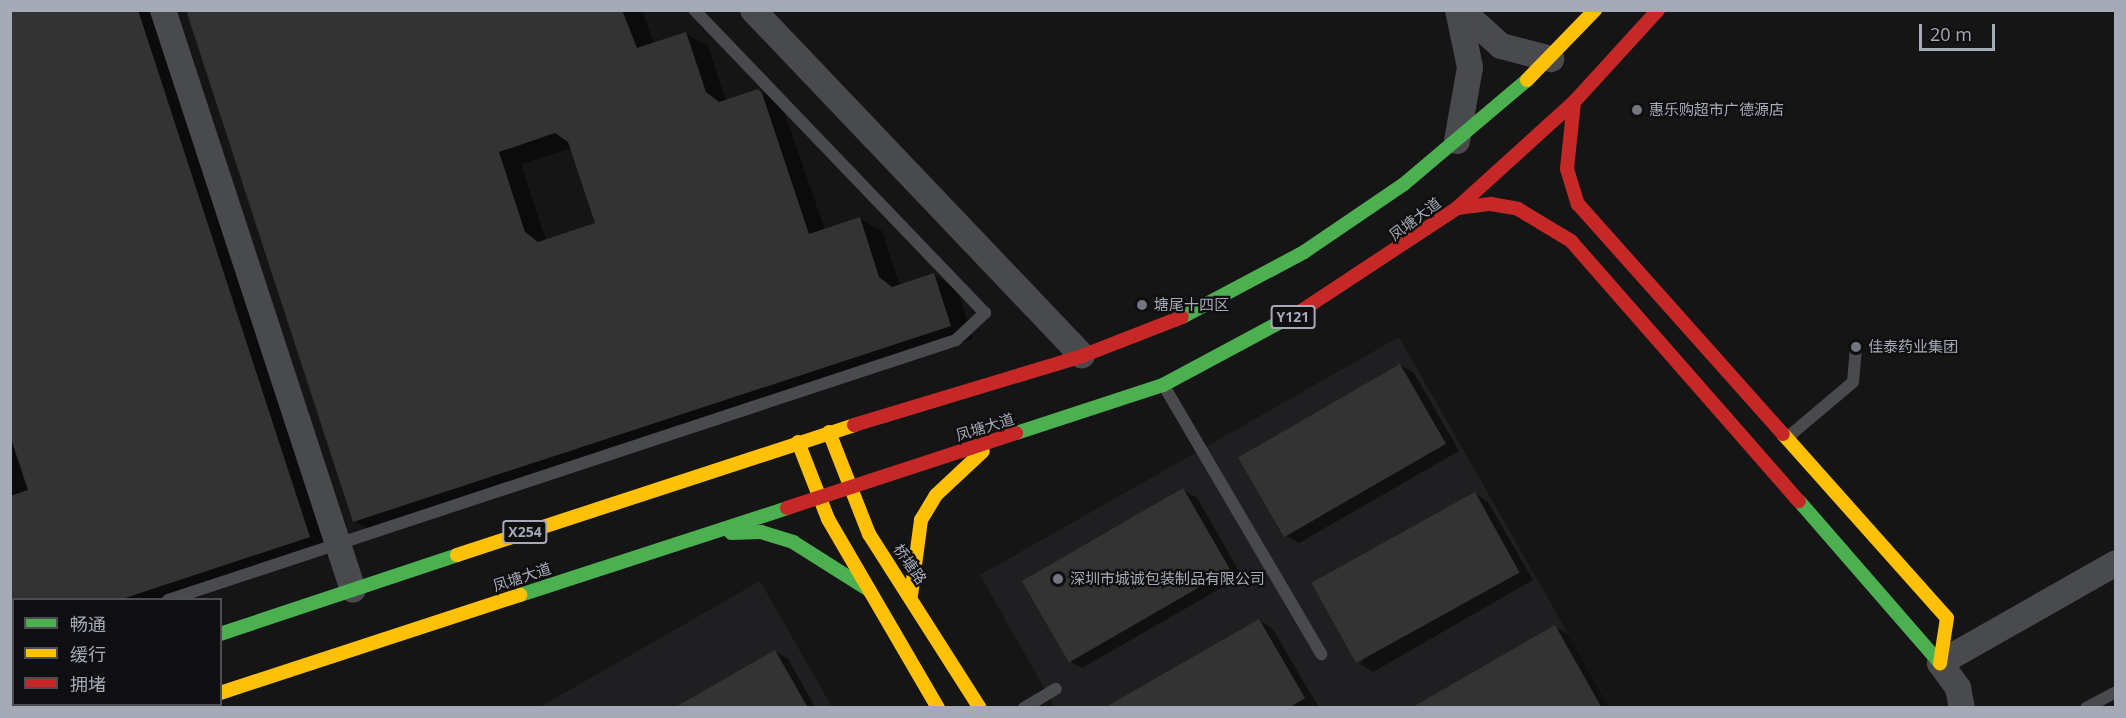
<!DOCTYPE html>
<html>
<head>
<meta charset="utf-8">
<style>
  body { margin:0 }
  #map { position:relative; width:2126px; height:718px; overflow:hidden; background:#151515; font-family:"Open Sans","Noto Sans SC",sans-serif }
  div>[style] { position:absolute }
  [style*='--x'] { left:calc(var(--x)*1px); top:calc(var(--y)*1px); width:calc(var(--w)*1px); rotate:calc(var(--a)*1deg) }
  .built>* { inset:0; background:#1f1f21 }
  .shadow>* { inset:0; background:#0007 }
  .building>* { inset:0; background:#333334; transform-origin:0 0 }
  .lane>* { height:12px; margin:-6px; padding:0 6px; transform-origin:6px; border-radius:6px; background:#494a4e }
  .street>* { height:26px; margin:-13px; padding:0 13px; transform-origin:13px; border-radius:13px; background:#494a4e }
  .fast>* { height:14px; margin:-7px; padding:0 7px; transform-origin:7px; border-radius:7px; background:#4caf50 }
  .slow>* { height:14px; margin:-7px; padding:0 7px; transform-origin:7px; border-radius:7px; background:#ffc107 }
  .jam>* { height:14px; margin:-7px; padding:0 7px; transform-origin:7px; border-radius:7px; background:#c62828 }
  .dots>* { width:16px; height:16px; translate:-50% -50%; box-sizing:border-box; border:3px solid #0f0f11; border-radius:50% }
  span { translate:-50% -50%; white-space:nowrap; text-align:center; line-height:1.15; -webkit-text-stroke:4.5px #0f0f11; paint-order:stroke }
  .shield-label span { padding:2px 4px; background:#0f0f11; border:2px solid; border-radius:4px; -webkit-text-stroke-width:0 }
  .shield-label { font-size:14px; color:#a6aab6; font-weight:700 }
  .poi-label { font-size:15px; color:#a6aab6 }
  .left { translate:0 -50%; text-align:left }
  .street-label { font-size:15px; color:#a6aab6 }
  .frame { position:absolute; inset:0; border:12px solid #a6aab6; pointer-events:none }
  .legend { position:absolute; left:12px; top:598px; width:210px; height:108px; box-sizing:border-box; background:#0f0f11; border:2px solid #4b4d53; margin:0; padding:8px 10px; list-style:none; font-size:18px; color:#a6aab6 }
  .legend li { display:flex; align-items:center; gap:12px; height:30px }
  .legend b { width:30px; border:2px solid #4b4d53 }
  .scale { position:absolute; left:1919px; top:24px; width:76px; height:27px; box-sizing:border-box; border:3px solid #a6aab6; border-top:0; padding-left:8px; font-size:18px; line-height:21px; white-space:nowrap; color:#a6aab6; -webkit-text-stroke:4px #0f0f11; paint-order:stroke }
</style>
</head>
<body>
<div id="map">
  <div class="built">
    <i style="clip-path:polygon(1399px 337px,1610px 707px,1055px 707px,980px 575px)"></i>
    <i style="clip-path:polygon(760px 581px,832px 707px,538px 708px)"></i>
  </div>
  <div class="shadow">
    <i style="clip-path:polygon(19px 10px,156px 10px,332px 550px,180px 600px,14px 600px,10px 655px,10px 13px)"></i>
    <i style="clip-path:polygon(evenodd,188px 10px,642px 10px,654px 44px,685px 33px,708px 46px,726px 101px,758px 90px,781px 103px,825px 230px,859px 218px,882px 231px,900px 286px,934px 275px,957px 288px,973px 339px,377px 535px,355px 521px,188px 10px,572px 148px,597px 224px,546px 241px,521px 164px,572px 148px)"></i>
    <i style="clip-path:polygon(1400px 365px,1414px 373px,1459px 451px,1299px 543px,1286px 536px)"></i>
    <i style="clip-path:polygon(1183px 490px,1197px 498px,1242px 576px,1082px 668px,1069px 661px)"></i>
    <i style="clip-path:polygon(1475px 494px,1488px 502px,1533px 580px,1373px 672px,1360px 664px)"></i>
    <i style="clip-path:polygon(1259px 620px,1272px 628px,1318px 706px,1107px 708px)"></i>
    <i style="clip-path:polygon(1555px 627px,1568px 634px,1610px 708px,1414px 708px)"></i>
    <i style="clip-path:polygon(775px 651px,788px 659px,816px 708px,677px 708px)"></i>
  </div>
  <div class="building">
    <i style="clip-path:polygon(10px 10px,138px 10px,310px 537px,119px 600px,10px 600px,10px 496px,28px 490px,10px 436px)"></i>
    <i style="clip-path:polygon(evenodd,186px 10px,622px 10px,637px 48px,686px 32px,706px 92px,719px 102px,758px 89px,762px 93px,809px 234px,860px 217px,879px 277px,892px 287px,934px 273px,951px 326px,353px 522px,186px 10px,555px 133px,568px 142px,595px 223px,538px 242px,525px 232px,499px 152px,555px 133px)"></i>
    <i style="left:1400px;top:364px;width:92px;height:187px;rotate:60deg"></i>
    <i style="left:1183px;top:488px;width:94px;height:186px;rotate:60deg"></i>
    <i style="left:1475px;top:492px;width:92px;height:187px;rotate:61deg"></i>
    <i style="clip-path:polygon(1259px 619px,1305px 698px,1289px 708px,1104px 708px)"></i>
    <i style="clip-path:polygon(1555px 625px,1602px 708px,1411px 708px)"></i>
    <i style="clip-path:polygon(775px 650px,808px 708px,674px 708px)"></i>
  </div>
  <div class="lane">
    <i style="--x:1164;--y:386;--w:311;--a:59.6"></i>
    <i style="--x:1788;--y:437;--w:85;--a:-40.2"></i>
    <i style="--x:1853;--y:382;--w:35;--a:-85"></i>
    <i style="--x:168;--y:600;--w:830;--a:-18.26"></i>
    <i style="--x:956;--y:340;--w:40;--a:-43"></i>
    <i style="--x:985;--y:313;--w:420;--a:-133.8"></i>
    <i style="--x:10;--y:651;--w:4;--a:-14"></i>
    <i style="--x:1024;--y:708;--w:37;--a:-31"></i>
    <i style="--x:2086;--y:708;--w:34;--a:-28"></i>
  </div>
  <div class="street">
    <i style="--x:163;--y:10;--w:610;--a:71.86"></i>
    <i style="--x:753;--y:10;--w:477;--a:46.4"></i>
    <i style="--x:1461;--y:10;--w:54;--a:42"></i>
    <i style="--x:1501;--y:46;--w:52;--a:14.6"></i>
    <i style="--x:1457;--y:141;--w:75;--a:-80"></i>
    <i style="--x:1470;--y:67;--w:58;--a:-101.9"></i>
    <i style="--x:1940;--y:663;--w:202;--a:-29.6"></i>
    <i style="--x:1940;--y:663;--w:31;--a:54"></i>
    <i style="--x:1958;--y:688;--w:20;--a:79"></i>
  </div>
  <div class="fast">
    <i style="--x:1182;--y:317;--w:138;--a:-28"></i>
    <i style="--x:1304;--y:252;--w:121;--a:-34.2"></i>
    <i style="--x:1404;--y:184;--w:161;--a:-40.2"></i>
    <i style="--x:1016;--y:433;--w:155;--a:-18.1"></i>
    <i style="--x:1163;--y:385;--w:157;--a:-28.2"></i>
    <i style="--x:1799;--y:501;--w:215;--a:49"></i>
    <i style="--x:731;--y:533;--w:30;--a:-2"></i>
    <i style="--x:761;--y:532;--w:34;--a:17"></i>
    <i style="--x:793;--y:542;--w:90;--a:32.3"></i>
    <i style="--x:520;--y:595;--w:281;--a:-18"></i>
    <i style="--x:220;--y:634;--w:250;--a:-18.4"></i>
  </div>
  <div class="slow">
    <i style="--x:1527;--y:80;--w:98;--a:-45.8"></i>
    <i style="--x:829;--y:432;--w:110;--a:68.6"></i>
    <i style="--x:869;--y:534;--w:206;--a:57.5"></i>
    <i style="--x:1783;--y:434;--w:246;--a:48.3"></i>
    <i style="--x:1947;--y:618;--w:46;--a:98.8"></i>
    <i style="--x:798;--y:442;--w:83;--a:68.7"></i>
    <i style="--x:828;--y:519;--w:219;--a:59.8"></i>
    <i style="--x:457;--y:555;--w:418;--a:-18.1"></i>
    <i style="--x:911;--y:595;--w:76;--a:-82.4"></i>
    <i style="--x:921;--y:520;--w:29;--a:-59"></i>
    <i style="--x:936;--y:495;--w:64;--a:-43.1"></i>
    <i style="--x:220;--y:693;--w:316;--a:-18.1"></i>
    <i style="--x:10;--y:704;--w:4;--a:-14"></i>
  </div>
  <div class="jam">
    <i style="--x:1574;--y:102;--w:67;--a:96"></i>
    <i style="--x:1567;--y:169;--w:37;--a:73"></i>
    <i style="--x:1578;--y:204;--w:308;--a:48.3"></i>
    <i style="--x:1457;--y:208;--w:34;--a:-7"></i>
    <i style="--x:1491;--y:204;--w:27;--a:10"></i>
    <i style="--x:1518;--y:209;--w:62;--a:31.1"></i>
    <i style="--x:1571;--y:241;--w:346;--a:48.8"></i>
    <i style="--x:1301;--y:311;--w:187;--a:-33.4"></i>
    <i style="--x:1457;--y:208;--w:158;--a:-42.2"></i>
    <i style="--x:1574;--y:102;--w:125;--a:-47.6"></i>
    <i style="--x:854;--y:425;--w:238;--a:-16.8"></i>
    <i style="--x:1082;--y:356;--w:107;--a:-21.3"></i>
    <i style="--x:787;--y:508;--w:241;--a:-18.1"></i>
    <i style="--x:175;--y:708;--w:11;--a:-22"></i>
  </div>
  <div class="dots">
    <i style="left:1637px;top:110px;background:#73767e"></i>
    <i style="left:1142px;top:305px;background:#73767e"></i>
    <i style="left:1856px;top:347px;background:#73767e"></i>
    <i style="left:1058px;top:579px;background:#73767e"></i>
  </div>
  <div class="shield-label">
    <span style="left:1293px;top:317px">Y121</span>
    <span style="left:525px;top:532px">X254</span>
  </div>
  <div class="poi-label">
    <span class="left" style="left:1649px;top:110px">惠乐购超市广德源店</span>
    <span class="left" style="left:1154px;top:305px">塘尾十四区</span>
    <span class="left" style="left:1868px;top:347px">佳泰药业集团</span>
    <span class="left" style="left:1070px;top:579px">深圳市城诚包装制品有限公司</span>
  </div>
  <div class="street-label">
    <span style="left:1415px;top:219px;rotate:-37deg">凤塘大道</span>
    <span style="left:985px;top:427px;rotate:-17deg">凤塘大道</span>
    <span style="left:910px;top:564px;rotate:55deg">桥塘路</span>
    <span style="left:522px;top:577px;rotate:-18deg">凤塘大道</span>
  </div>
  <div class="frame"></div>
  <ul class="legend">
  <li><b style="height:8px;background:#4caf50"></b>畅通</li>
  <li><b style="height:8px;background:#ffc107"></b>缓行</li>
  <li><b style="height:8px;background:#c62828"></b>拥堵</li>
  </ul>
  <div class="scale">20 m</div>
</div>
</body>
</html>
